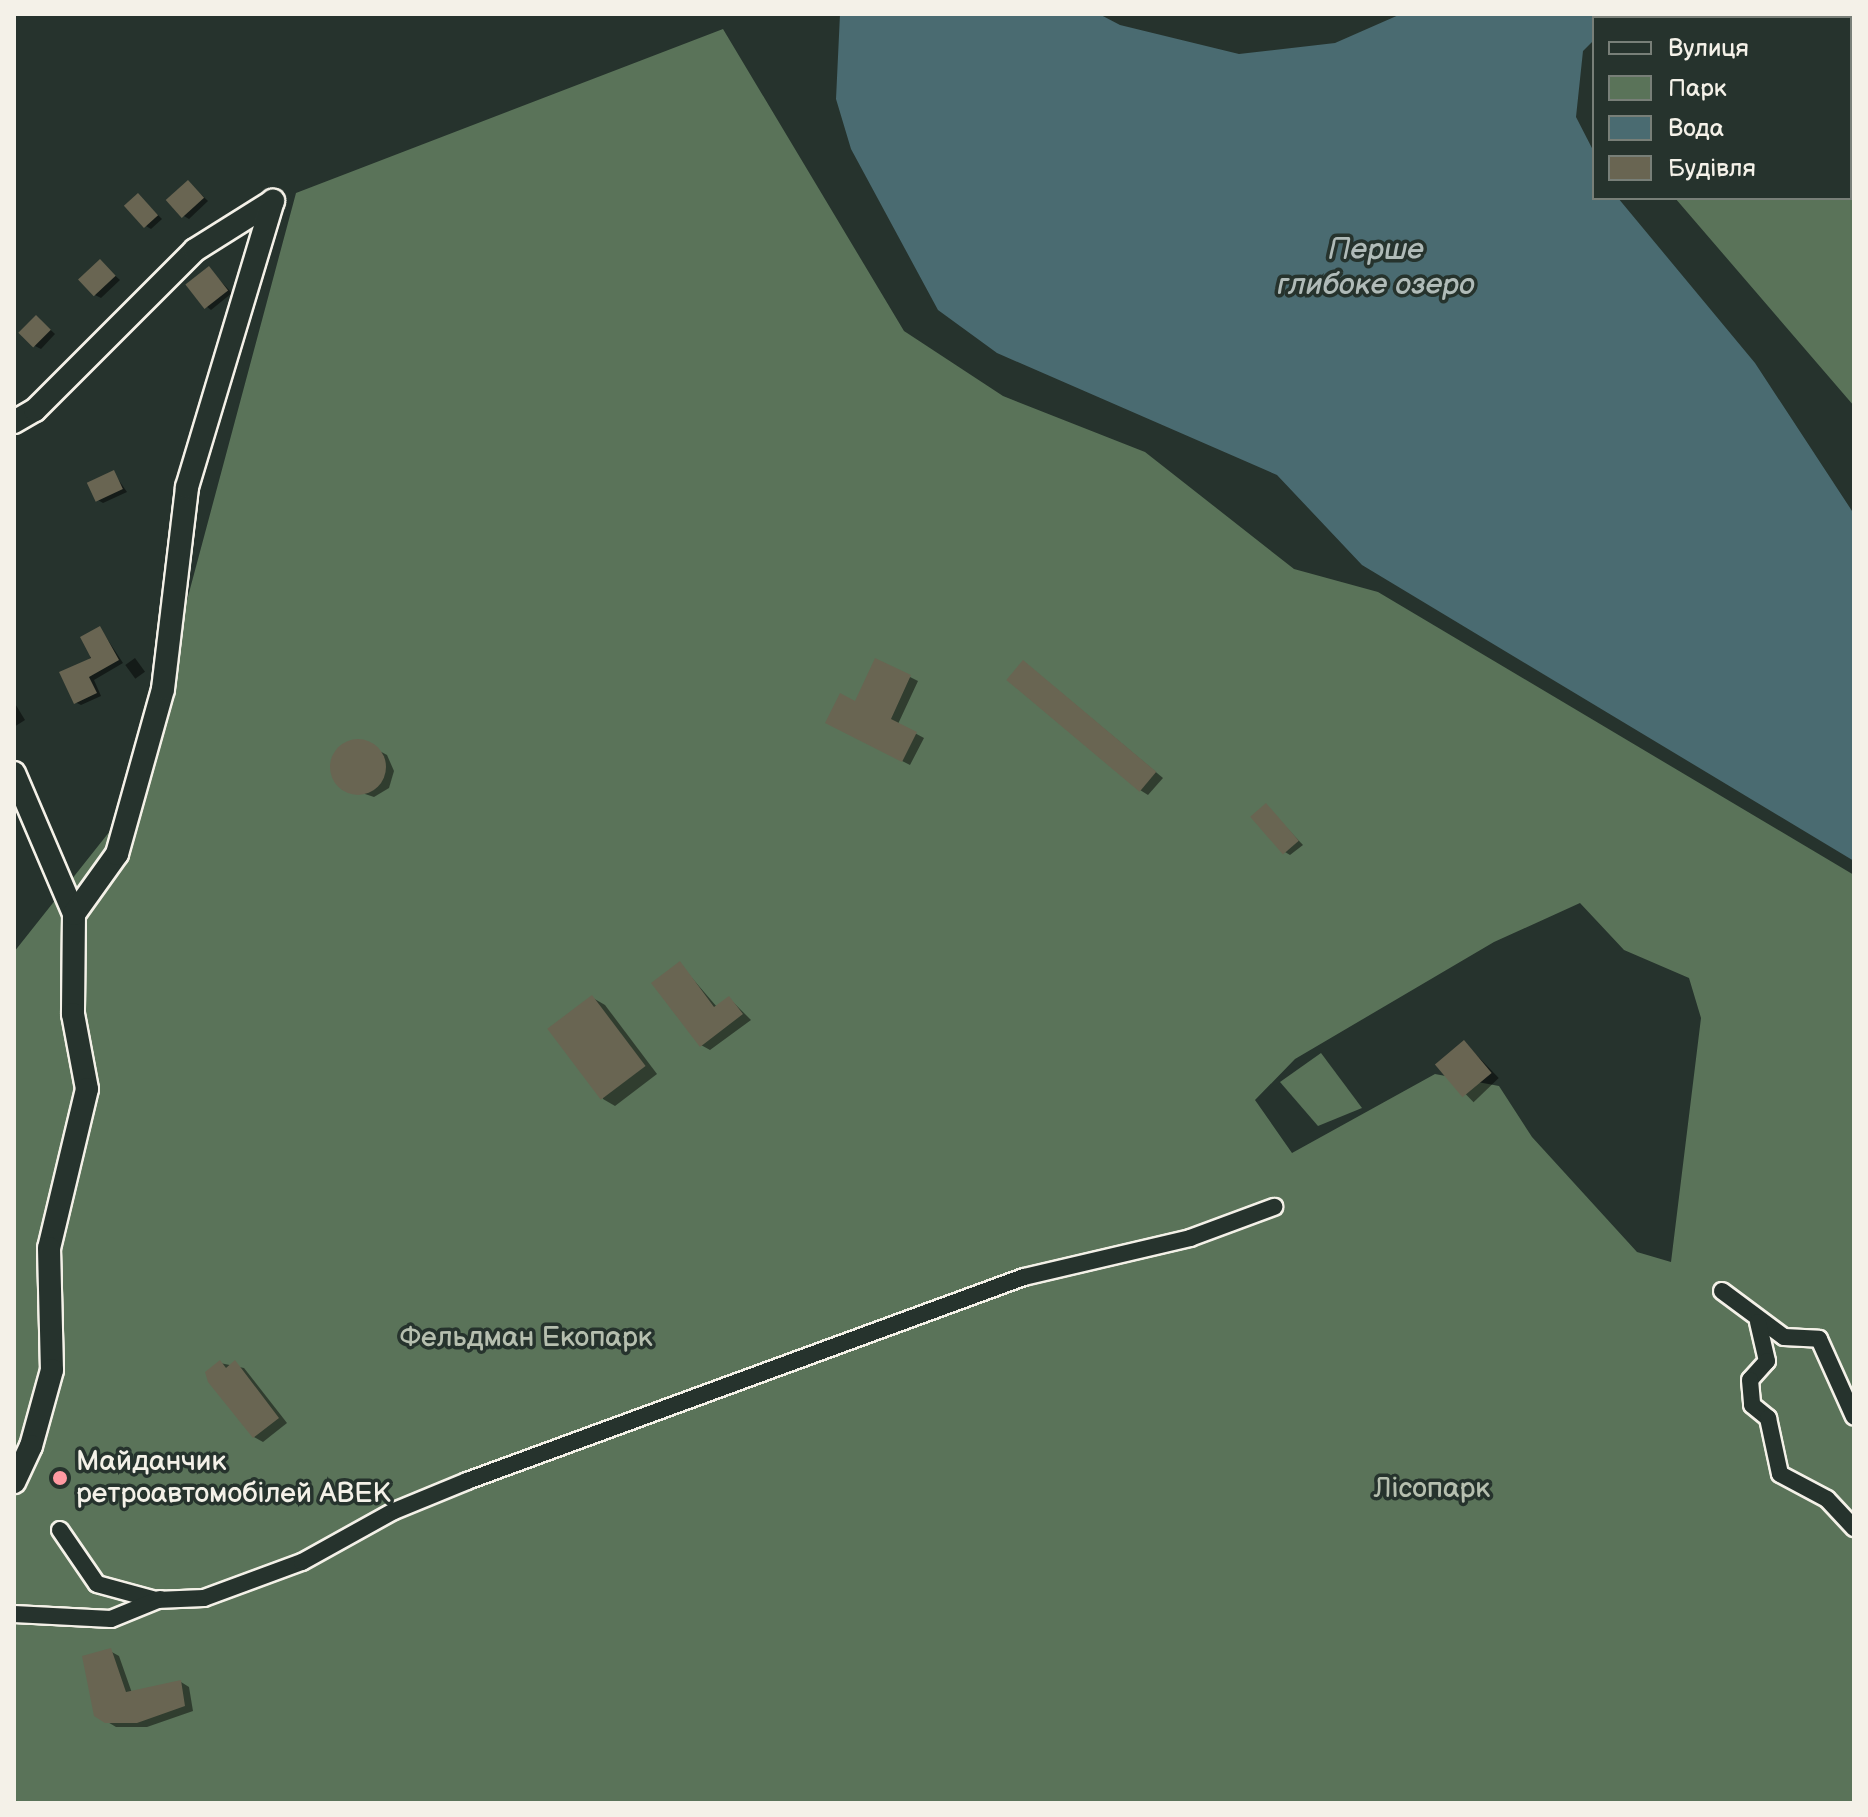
<!DOCTYPE html>
<html>
<head>
<meta charset="utf-8">
<style>
  body { margin:0 }
  #map { position:relative; width:1868px; height:1817px; overflow:hidden; background:#26332d; font-family:"Balsamiq Sans",sans-serif }
  div>[style] { position:absolute }
  [style*='--x'] { left:calc(var(--x)*1px); top:calc(var(--y)*1px); width:calc(var(--w)*1px); rotate:calc(var(--a)*1deg) }
  .green>* { inset:0; background:#5a7359 }
  .water>* { inset:0; background:#4a6b71 }
  .shadow>* { inset:0; background:#0007; transform-origin:0 0 }
  .building>* { inset:0; background:#696552; transform-origin:0 0 }
  .round { border-radius:50% }
  .roads { filter:drop-shadow(2px 0 #f4f1e8) drop-shadow(-2px 0 #f4f1e8) drop-shadow(0 2px #f4f1e8) drop-shadow(0 -2px #f4f1e8) }
  .pedestrian>* { height:16px; margin:-8px; padding:0 8px; transform-origin:8px; border-radius:8px; background:#26332d }
  .minor>* { height:22px; margin:-11px; padding:0 11px; transform-origin:11px; border-radius:11px; background:#26332d }
  .dots>* { width:22px; height:22px; translate:-50% -50%; box-sizing:border-box; border:4px solid #26332d; border-radius:50% }
  span { translate:-50% -50%; white-space:nowrap; text-align:center; line-height:1.15; -webkit-text-stroke:7px #26332d; paint-order:stroke }
  .park-label { font-size:28px; color:#b6bfaf }
  .poi-label { font-size:28px; color:#f4f1e8 }
  .left { translate:0 -50%; text-align:left }
  .water-label { font-size:30px; color:#b0bbb8; font-style:italic }
  .frame { position:absolute; inset:0; border:16px solid #f4f1e8; pointer-events:none }
  .legend { position:absolute; left:1592px; top:16px; width:260px; height:184px; box-sizing:border-box; background:#26332d; border:2px solid #787f78; margin:0; padding:10px 14px; list-style:none; font-size:24px; color:#f4f1e8 }
  .legend li { display:flex; align-items:center; gap:16px; height:40px }
  .legend b { width:40px; border:2px solid #787f78 }
</style>
</head>
<body>
<div id="map">
  <div class="green">
    <i style="clip-path:polygon(1650px 14px,1854px 14px,1854px 406px,1675px 198px,1850px 198px,1850px 18px,1646px 18px)"></i>
    <i style="clip-path:polygon(evenodd,723px 29px,904px 331px,1003px 396px,1145px 452px,1294px 569px,1378px 592px,1854px 875px,1854px 1803px,14px 1803px,14px 952px,133px 802px,296px 193px,723px 29px,1580px 903px,1624px 950px,1689px 978px,1701px 1018px,1671px 1262px,1637px 1252px,1532px 1137px,1499px 1086px,1435px 1074px,1292px 1153px,1255px 1100px,1295px 1059px,1494px 942px,1580px 903px)"></i>
    <i style="clip-path:polygon(1321px 1053px,1362px 1108px,1318px 1126px,1280px 1082px)"></i>
  </div>
  <div class="water">
    <i style="clip-path:polygon(840px 14px,1099px 14px,1120px 25px,1239px 54px,1335px 43px,1401px 14px,1621px 14px,1594px 18px,1594px 40px,1583px 51px,1576px 117px,1594px 152px,1594px 198px,1618px 198px,1755px 363px,1854px 514px,1854px 861px,1362px 565px,1277px 475px,997px 353px,938px 310px,851px 149px,836px 99px)"></i>
  </div>
  <div class="shadow">
    <i style="clip-path:polygon(188px 182px,208px 201px,189px 219px,184px 216px)"></i>
    <i style="clip-path:polygon(138px 195px,162px 219px,151px 229px,146px 226px)"></i>
    <i style="clip-path:polygon(100px 262px,120px 280px,101px 298px,95px 295px)"></i>
    <i style="clip-path:polygon(209px 269px,232px 293px,211px 310px,206px 306px)"></i>
    <i style="clip-path:polygon(41px 321px,55px 334px,41px 349px,35px 346px)"></i>
    <i style="clip-path:polygon(113px 472px,127px 492px,103px 503px,98px 500px)"></i>
    <i style="clip-path:polygon(100px 628px,123px 663px,94px 680px,101px 696px,81px 705px,75px 702px)"></i>
    <i style="left:135px;top:658px;width:17px;height:12px;rotate:54deg"></i>
    <i style="clip-path:polygon(1024px 662px,1163px 778px,1148px 795px,1140px 790px)"></i>
    <i style="clip-path:polygon(910px 677px,918px 681px,898px 724px,924px 738px,910px 765px,835px 727px,856px 704px)"></i>
    <i style="clip-path:polygon(14px 702px,25px 720px,14px 727px)"></i>
    <i style="clip-path:polygon(361px 741px,387px 755px,394px 771px,389px 788px,374px 797px,341px 786px,332px 765px,338px 750px)"></i>
    <i style="clip-path:polygon(1266px 806px,1303px 845px,1290px 855px,1285px 852px)"></i>
    <i style="clip-path:polygon(680px 964px,717px 1007px,729px 998px,751px 1020px,710px 1050px,701px 1045px)"></i>
    <i style="clip-path:polygon(593px 998px,605px 1005px,657px 1074px,615px 1106px,603px 1099px)"></i>
    <i style="left:1464px;top:1042px;width:50px;height:35px;rotate:46deg"></i>
    <i style="clip-path:polygon(220px 1363px,244px 1368px,287px 1423px,263px 1442px,254px 1437px)"></i>
    <i style="clip-path:polygon(110px 1651px,119px 1656px,132px 1693px,181px 1682px,189px 1687px,193px 1711px,147px 1727px,116px 1727px,96px 1715px)"></i>
  </div>
  <div class="building">
    <i style="left:188px;top:180px;width:24px;height:30px;rotate:48deg"></i>
    <i style="left:138px;top:193px;width:30px;height:19px;rotate:48deg"></i>
    <i style="left:100px;top:259px;width:23px;height:30px;rotate:47deg"></i>
    <i style="left:209px;top:266px;width:31px;height:30px;rotate:52deg"></i>
    <i style="left:36px;top:315px;width:21px;height:25px;rotate:45deg"></i>
    <i style="left:114px;top:470px;width:21px;height:30px;rotate:65deg"></i>
    <i style="clip-path:polygon(100px 626px,119px 660px,89px 677px,97px 693px,74px 704px,59px 672px,91px 658px,80px 637px)"></i>
    <i style="clip-path:polygon(875px 658px,911px 675px,891px 719px,917px 732px,902px 762px,825px 723px,840px 693px,855px 701px)"></i>
    <i style="left:1023px;top:660px;width:174px;height:26px;rotate:40deg"></i>
    <i class="round" style="left:330px;top:739px;width:56px;height:56px"></i>
    <i style="left:1266px;top:803px;width:50px;height:21px;rotate:49deg"></i>
    <i style="clip-path:polygon(680px 961px,714px 1007px,729px 996px,743px 1014px,700px 1047px,651px 983px)"></i>
    <i style="left:592px;top:995px;width:89px;height:56px;rotate:53deg"></i>
    <i style="left:1464px;top:1040px;width:43px;height:38px;rotate:50deg"></i>
    <i style="clip-path:polygon(220px 1360px,226px 1368px,235px 1360px,279px 1418px,253px 1438px,208px 1382px,205px 1372px)"></i>
    <i style="clip-path:polygon(111px 1648px,126px 1692px,181px 1680px,185px 1706px,137px 1723px,105px 1723px,94px 1716px,82px 1656px)"></i>
  </div>
  <div class="roads">
    <div class="pedestrian">
      <i style="--x:1722;--y:1291;--w:77;--a:36.6"></i>
      <i style="--x:1784;--y:1337;--w:35;--a:3"></i>
      <i style="--x:1819;--y:1339;--w:85;--a:65.8"></i>
      <i style="--x:1758;--y:1322;--w:40;--a:77"></i>
      <i style="--x:1767;--y:1361;--w:25;--a:132"></i>
      <i style="--x:1750;--y:1380;--w:25;--a:85"></i>
      <i style="--x:1752;--y:1405;--w:21;--a:39"></i>
      <i style="--x:1768;--y:1418;--w:57;--a:77.9"></i>
      <i style="--x:1780;--y:1474;--w:53;--a:28"></i>
      <i style="--x:1827;--y:1499;--w:40;--a:47"></i>
      <i style="--x:60;--y:1530;--w:65;--a:55.6"></i>
      <i style="--x:97;--y:1584;--w:61;--a:15.2"></i>
      <i style="--x:156;--y:1600;--w:48;--a:-2.4"></i>
      <i style="--x:204;--y:1598;--w:104;--a:-20.2"></i>
      <i style="--x:302;--y:1562;--w:105;--a:-29"></i>
      <i style="--x:394;--y:1511;--w:79;--a:-22.3"></i>
      <i style="--x:467;--y:1481;--w:593;--a:-20.12"></i>
      <i style="--x:1024;--y:1277;--w:171;--a:-13.2"></i>
      <i style="--x:1190;--y:1238;--w:90;--a:-20.3"></i>
      <i style="--x:14;--y:1614;--w:97;--a:3"></i>
      <i style="--x:111;--y:1619;--w:53;--a:-22.2"></i>
    </div>
    <div class="minor">
      <i style="--x:14;--y:422;--w:24;--a:-30"></i>
      <i style="--x:35;--y:410;--w:226;--a:-45"></i>
      <i style="--x:195;--y:250;--w:92;--a:-32.1"></i>
      <i style="--x:14;--y:773;--w:153;--a:66.9"></i>
      <i style="--x:74;--y:914;--w:100;--a:90.6"></i>
      <i style="--x:73;--y:1014;--w:76;--a:79.4"></i>
      <i style="--x:87;--y:1089;--w:163;--a:103.4"></i>
      <i style="--x:49;--y:1248;--w:122;--a:88.6"></i>
      <i style="--x:52;--y:1370;--w:79;--a:105.4"></i>
      <i style="--x:31;--y:1446;--w:40;--a:115"></i>
      <i style="--x:74;--y:914;--w:74;--a:-54.4"></i>
      <i style="--x:117;--y:854;--w:171;--a:-74.4"></i>
      <i style="--x:163;--y:689;--w:203;--a:-83.2"></i>
      <i style="--x:187;--y:487;--w:299;--a:-73.3"></i>
    </div>
  </div>
  <div class="dots">
    <i style="left:60px;top:1478px;background:#ff9aa2"></i>
  </div>
  <div class="park-label">
    <span style="left:526px;top:1338px">Фельдман Екопарк</span>
    <span style="left:1432px;top:1489px">Лісопарк</span>
  </div>
  <div class="poi-label">
    <span class="left" style="left:76px;top:1478px">Майданчик<br>ретроавтомобілей АВЕК</span>
  </div>
  <div class="water-label">
    <span style="left:1376px;top:267px">Перше<br>глибоке озеро</span>
  </div>
  <div class="frame"></div>
  <ul class="legend">
  <li><b style="height:10px;background:#26332d"></b>Вулиця</li>
  <li><b style="height:22px;background:#5a7359"></b>Парк</li>
  <li><b style="height:22px;background:#4a6b71"></b>Вода</li>
  <li><b style="height:22px;background:#696552"></b>Будівля</li>
  </ul>
</div>
</body>
</html>
